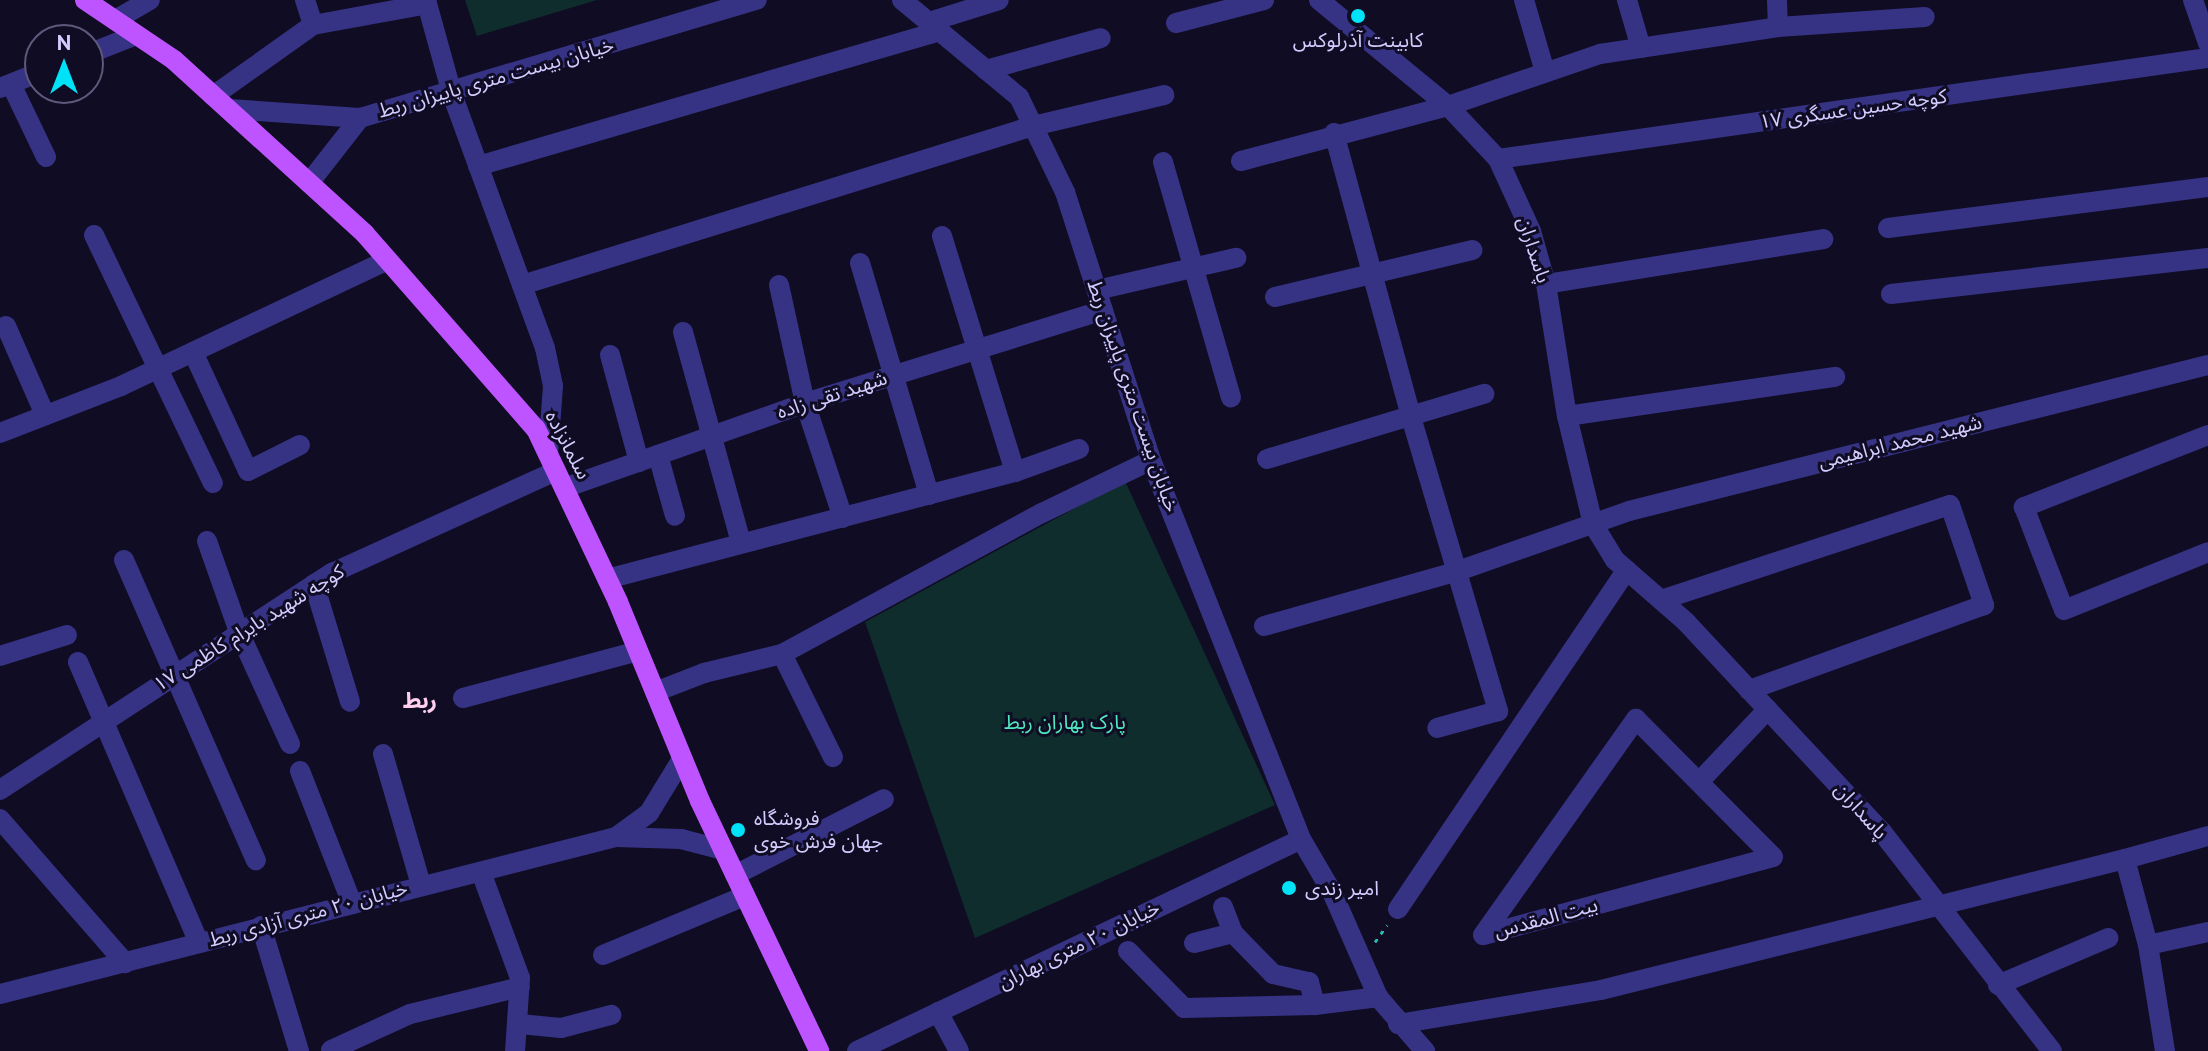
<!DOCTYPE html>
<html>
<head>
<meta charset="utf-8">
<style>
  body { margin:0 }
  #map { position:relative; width:2208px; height:1051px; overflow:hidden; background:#100c23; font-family:"PT Sans","Noto Sans Arabic",sans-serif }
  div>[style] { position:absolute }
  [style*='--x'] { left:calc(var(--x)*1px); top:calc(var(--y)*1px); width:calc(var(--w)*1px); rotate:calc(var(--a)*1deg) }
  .green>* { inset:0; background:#0e2d2c }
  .path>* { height:3px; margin-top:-1.5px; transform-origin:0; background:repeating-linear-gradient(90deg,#25bcb2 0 4px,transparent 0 10px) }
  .minor>* { height:20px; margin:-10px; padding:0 10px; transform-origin:10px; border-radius:10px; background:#363385 }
  .major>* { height:20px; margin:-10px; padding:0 10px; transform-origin:10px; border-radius:10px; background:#be54ff }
  .dots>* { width:22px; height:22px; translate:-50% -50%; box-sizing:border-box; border:4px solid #100c23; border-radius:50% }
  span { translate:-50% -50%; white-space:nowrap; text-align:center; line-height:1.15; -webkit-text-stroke:6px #100c23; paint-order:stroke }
  .poi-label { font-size:20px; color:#d3cdff }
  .left { translate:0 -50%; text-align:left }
  .street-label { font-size:20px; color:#d3cdff }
  .park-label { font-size:20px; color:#50e8c1 }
  .neighbourhood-label { font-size:22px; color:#ffcfee; font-weight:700 }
  .north { position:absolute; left:24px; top:24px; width:80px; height:80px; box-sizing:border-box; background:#100c23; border:2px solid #5e597b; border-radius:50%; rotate:0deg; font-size:22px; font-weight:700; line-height:32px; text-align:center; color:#d3cdff }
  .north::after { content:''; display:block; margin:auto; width:28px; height:36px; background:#00e2f8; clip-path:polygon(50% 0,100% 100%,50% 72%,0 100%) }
</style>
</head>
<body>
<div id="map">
  <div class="green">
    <i style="clip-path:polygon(465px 0,597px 0,477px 36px)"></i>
    <i style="clip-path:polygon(1125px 481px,1275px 805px,975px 938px,865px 622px)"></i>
  </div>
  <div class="path">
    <i style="--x:1375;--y:942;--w:21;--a:-55"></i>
  </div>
  <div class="minor">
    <i style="--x:305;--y:0;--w:26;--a:72"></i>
    <i style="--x:426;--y:0;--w:98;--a:74.5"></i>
    <i style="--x:452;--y:94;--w:270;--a:69.9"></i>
    <i style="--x:545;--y:348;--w:39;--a:78"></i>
    <i style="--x:553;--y:386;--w:68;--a:94.2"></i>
    <i style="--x:902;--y:0;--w:152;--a:39.7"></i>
    <i style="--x:1019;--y:97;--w:106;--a:64.2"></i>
    <i style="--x:1065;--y:192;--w:281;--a:72.2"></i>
    <i style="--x:1151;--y:460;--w:408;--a:68.4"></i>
    <i style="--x:1301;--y:839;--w:61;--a:59.7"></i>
    <i style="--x:1332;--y:892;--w:115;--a:66.3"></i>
    <i style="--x:1378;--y:997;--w:72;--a:49"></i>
    <i style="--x:1319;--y:0;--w:167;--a:39.4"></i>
    <i style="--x:1448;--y:106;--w:73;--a:46.7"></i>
    <i style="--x:1498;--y:159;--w:79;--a:65.4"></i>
    <i style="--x:1531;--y:231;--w:55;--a:74.2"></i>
    <i style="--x:1546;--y:284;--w:134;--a:81"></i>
    <i style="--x:1567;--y:416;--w:111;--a:76.5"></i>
    <i style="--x:1593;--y:524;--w:42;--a:58.6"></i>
    <i style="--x:1615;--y:560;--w:94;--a:41.1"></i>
    <i style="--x:1686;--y:622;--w:287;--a:47"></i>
    <i style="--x:1882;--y:832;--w:277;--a:52.2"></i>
    <i style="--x:1524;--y:0;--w:75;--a:73.7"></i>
    <i style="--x:1627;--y:0;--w:50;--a:73.7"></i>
    <i style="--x:1777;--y:0;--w:27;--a:88"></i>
    <i style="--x:2193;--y:0;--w:46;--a:70.8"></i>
    <i style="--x:115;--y:20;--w:40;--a:-29.7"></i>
    <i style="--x:929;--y:22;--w:73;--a:-17.4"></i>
    <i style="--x:1176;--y:23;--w:91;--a:-14.6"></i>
    <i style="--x:88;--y:54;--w:52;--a:-21.6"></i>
    <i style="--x:986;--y:70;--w:119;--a:-15.5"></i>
    <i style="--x:11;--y:84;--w:81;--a:64.4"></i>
    <i style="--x:0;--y:88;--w:43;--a:-21.8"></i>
    <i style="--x:213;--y:96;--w:123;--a:-35.4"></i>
    <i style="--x:313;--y:25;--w:116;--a:-10.4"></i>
    <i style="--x:230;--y:109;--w:130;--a:4"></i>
    <i style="--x:360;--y:118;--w:414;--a:-16.6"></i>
    <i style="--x:1334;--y:133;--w:294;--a:74.8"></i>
    <i style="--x:1411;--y:417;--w:307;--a:73.5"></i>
    <i style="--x:1498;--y:711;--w:63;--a:164.4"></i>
    <i style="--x:1498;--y:159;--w:717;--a:-8.1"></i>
    <i style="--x:1241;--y:161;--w:214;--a:-14.9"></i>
    <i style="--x:1448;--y:106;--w:161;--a:-18.9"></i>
    <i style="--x:1600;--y:54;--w:180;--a:-8.6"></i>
    <i style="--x:1778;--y:27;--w:147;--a:-3.9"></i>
    <i style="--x:1163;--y:162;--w:245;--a:73.9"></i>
    <i style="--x:478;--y:166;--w:480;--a:-16.3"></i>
    <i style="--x:309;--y:183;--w:83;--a:-51.9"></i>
    <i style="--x:1888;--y:228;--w:323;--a:-7.3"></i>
    <i style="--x:94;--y:235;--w:275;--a:64.4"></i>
    <i style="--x:942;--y:236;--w:247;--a:72.8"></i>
    <i style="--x:860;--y:263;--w:242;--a:73.4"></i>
    <i style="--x:1546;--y:284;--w:281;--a:-9.2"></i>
    <i style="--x:522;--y:285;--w:535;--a:-17.28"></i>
    <i style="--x:1033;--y:126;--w:135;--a:-13.3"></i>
    <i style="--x:779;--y:285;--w:121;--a:77.6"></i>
    <i style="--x:805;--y:403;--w:121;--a:71.7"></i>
    <i style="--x:1097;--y:290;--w:143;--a:-13"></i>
    <i style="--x:1891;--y:294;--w:319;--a:-6.5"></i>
    <i style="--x:1275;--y:297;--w:203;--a:-13.4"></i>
    <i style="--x:6;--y:326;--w:97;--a:66.3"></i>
    <i style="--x:683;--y:332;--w:218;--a:74.6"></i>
    <i style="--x:193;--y:352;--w:131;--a:65.2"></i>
    <i style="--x:248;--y:471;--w:58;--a:-26.6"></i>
    <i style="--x:610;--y:355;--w:111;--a:74.8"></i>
    <i style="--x:1567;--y:416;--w:271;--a:-8.3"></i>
    <i style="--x:0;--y:433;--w:130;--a:-21.2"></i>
    <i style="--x:121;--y:386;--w:294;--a:-25.3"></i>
    <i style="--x:2208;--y:435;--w:198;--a:158.6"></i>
    <i style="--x:2024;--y:507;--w:110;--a:68.8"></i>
    <i style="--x:2064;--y:610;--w:155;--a:-21.9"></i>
    <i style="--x:658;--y:455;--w:63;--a:74.4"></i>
    <i style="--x:1267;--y:459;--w:227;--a:-16.7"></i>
    <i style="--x:564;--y:488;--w:256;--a:-19.4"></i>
    <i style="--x:805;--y:403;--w:312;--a:-17.3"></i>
    <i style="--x:207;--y:541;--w:96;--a:70.6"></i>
    <i style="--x:239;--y:632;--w:123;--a:65.5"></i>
    <i style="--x:124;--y:560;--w:328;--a:66.3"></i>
    <i style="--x:607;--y:579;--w:422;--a:-14.7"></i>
    <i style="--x:1015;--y:472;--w:68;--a:-19.8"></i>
    <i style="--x:314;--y:584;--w:123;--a:73"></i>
    <i style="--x:1661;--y:600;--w:304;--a:-18.2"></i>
    <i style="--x:1950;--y:505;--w:106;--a:71.2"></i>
    <i style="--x:1984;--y:605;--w:250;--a:160.1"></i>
    <i style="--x:1264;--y:626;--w:202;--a:-15.8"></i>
    <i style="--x:1458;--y:571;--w:181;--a:-19.3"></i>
    <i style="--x:1629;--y:511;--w:597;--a:-14.15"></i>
    <i style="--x:782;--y:654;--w:115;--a:63.7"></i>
    <i style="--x:0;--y:656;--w:70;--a:-17.4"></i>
    <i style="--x:78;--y:662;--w:306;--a:66.7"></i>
    <i style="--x:655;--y:692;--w:53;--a:-21.2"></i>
    <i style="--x:704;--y:673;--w:80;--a:-13.7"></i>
    <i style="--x:782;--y:654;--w:296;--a:-28.5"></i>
    <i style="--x:1042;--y:513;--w:121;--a:-25.9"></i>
    <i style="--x:463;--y:698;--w:181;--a:-15"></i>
    <i style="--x:1636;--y:719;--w:194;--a:45.2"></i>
    <i style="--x:1773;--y:857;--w:300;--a:164.9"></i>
    <i style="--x:1483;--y:935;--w:265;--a:-54.7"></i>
    <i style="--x:383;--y:754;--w:136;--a:73.8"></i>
    <i style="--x:300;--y:771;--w:143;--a:68.6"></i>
    <i style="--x:1699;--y:782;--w:100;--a:-46.6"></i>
    <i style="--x:0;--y:790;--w:397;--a:-33.2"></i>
    <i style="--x:332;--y:573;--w:246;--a:-24.5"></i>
    <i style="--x:0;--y:819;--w:191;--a:49"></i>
    <i style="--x:616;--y:837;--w:41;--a:-36"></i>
    <i style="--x:649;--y:813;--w:63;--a:-58.6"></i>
    <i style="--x:481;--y:872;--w:113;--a:69.8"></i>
    <i style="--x:520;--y:978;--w:73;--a:93.9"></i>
    <i style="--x:735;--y:875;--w:167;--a:-27"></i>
    <i style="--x:1223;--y:907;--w:28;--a:69"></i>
    <i style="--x:1233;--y:933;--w:57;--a:45.7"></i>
    <i style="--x:1273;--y:974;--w:37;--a:13"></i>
    <i style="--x:1309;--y:982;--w:24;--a:75"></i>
    <i style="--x:1315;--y:1005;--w:64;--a:-7.2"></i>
    <i style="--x:1398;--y:909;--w:409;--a:-56"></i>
    <i style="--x:261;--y:926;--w:131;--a:73.1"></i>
    <i style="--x:1194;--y:943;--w:40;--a:-14.4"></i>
    <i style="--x:2148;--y:945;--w:89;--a:-105"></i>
    <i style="--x:2125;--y:859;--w:86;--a:-15.5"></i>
    <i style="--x:1128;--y:951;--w:80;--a:45.5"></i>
    <i style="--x:1184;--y:1008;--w:131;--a:-1.3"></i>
    <i style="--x:603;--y:955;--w:154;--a:-22.6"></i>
    <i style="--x:1998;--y:985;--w:120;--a:-23.1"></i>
    <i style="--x:0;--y:994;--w:636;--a:-14.3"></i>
    <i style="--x:616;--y:837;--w:65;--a:1.8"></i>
    <i style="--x:681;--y:839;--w:43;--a:14.7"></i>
    <i style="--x:938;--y:1012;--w:44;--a:61.7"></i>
    <i style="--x:520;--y:1024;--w:41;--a:5.6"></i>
    <i style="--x:561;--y:1028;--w:52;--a:-14.6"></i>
    <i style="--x:1398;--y:1024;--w:206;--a:-9.5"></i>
    <i style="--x:1601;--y:990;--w:540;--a:-14.04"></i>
    <i style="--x:331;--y:1050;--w:87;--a:-24.5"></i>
    <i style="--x:410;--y:1014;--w:113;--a:-13.8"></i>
    <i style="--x:857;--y:1051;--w:492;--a:-25.5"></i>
    <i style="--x:2165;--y:1051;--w:107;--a:-99.1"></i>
    <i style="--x:2148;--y:945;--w:61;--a:-12.2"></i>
  </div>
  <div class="major">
    <i style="--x:85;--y:0;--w:107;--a:34"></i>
    <i style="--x:174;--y:60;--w:258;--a:42.3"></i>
    <i style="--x:365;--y:234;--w:259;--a:48.8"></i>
    <i style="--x:536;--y:429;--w:191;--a:64.6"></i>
    <i style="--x:618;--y:602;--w:215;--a:67.6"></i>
    <i style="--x:700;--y:801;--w:277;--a:64.5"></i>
  </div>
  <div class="dots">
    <i style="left:1358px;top:16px;background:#00e2f8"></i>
    <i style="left:738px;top:830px;background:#00e2f8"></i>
    <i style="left:1289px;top:888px;background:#00e2f8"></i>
  </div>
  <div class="poi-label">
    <span style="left:1358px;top:40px">کابینت آذرلوکس</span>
    <span class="left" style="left:754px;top:830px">فروشگاه<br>جهان فرش خوی</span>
    <span class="left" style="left:1305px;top:888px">امیر زندی</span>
  </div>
  <div class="street-label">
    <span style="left:496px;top:78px;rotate:-16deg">خیابان بیست متری پاییزان ربط</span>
    <span style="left:1853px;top:109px;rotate:-8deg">کوچه حسین عسگری ۱۷</span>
    <span style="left:1534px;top:250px;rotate:72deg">پاسداران</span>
    <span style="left:832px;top:395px;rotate:-18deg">شهید تقی زاده</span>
    <span style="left:1133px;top:396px;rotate:71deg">خیابان بیست متری پاییزان ربط</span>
    <span style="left:1900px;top:442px;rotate:-14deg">شهید محمد ابراهیمی</span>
    <span style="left:568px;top:445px;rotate:62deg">سلمانزاده</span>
    <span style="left:249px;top:628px;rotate:-32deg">کوچه شهید بایرام کاظمی ۱۷</span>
    <span style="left:1861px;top:811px;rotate:48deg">پاسداران</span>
    <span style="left:308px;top:914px;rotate:-15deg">خیابان ۲۰ متری آزادی ربط</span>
    <span style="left:1546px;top:918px;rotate:-15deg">بیت المقدس</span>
    <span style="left:1079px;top:945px;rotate:-26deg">خیابان ۲۰ متری بهاران</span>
  </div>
  <div class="park-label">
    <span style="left:1065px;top:722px">پارک بهاران ربط</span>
  </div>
  <div class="neighbourhood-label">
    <span style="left:420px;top:701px">ربط</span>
  </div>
  <div class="north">N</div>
</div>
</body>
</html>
